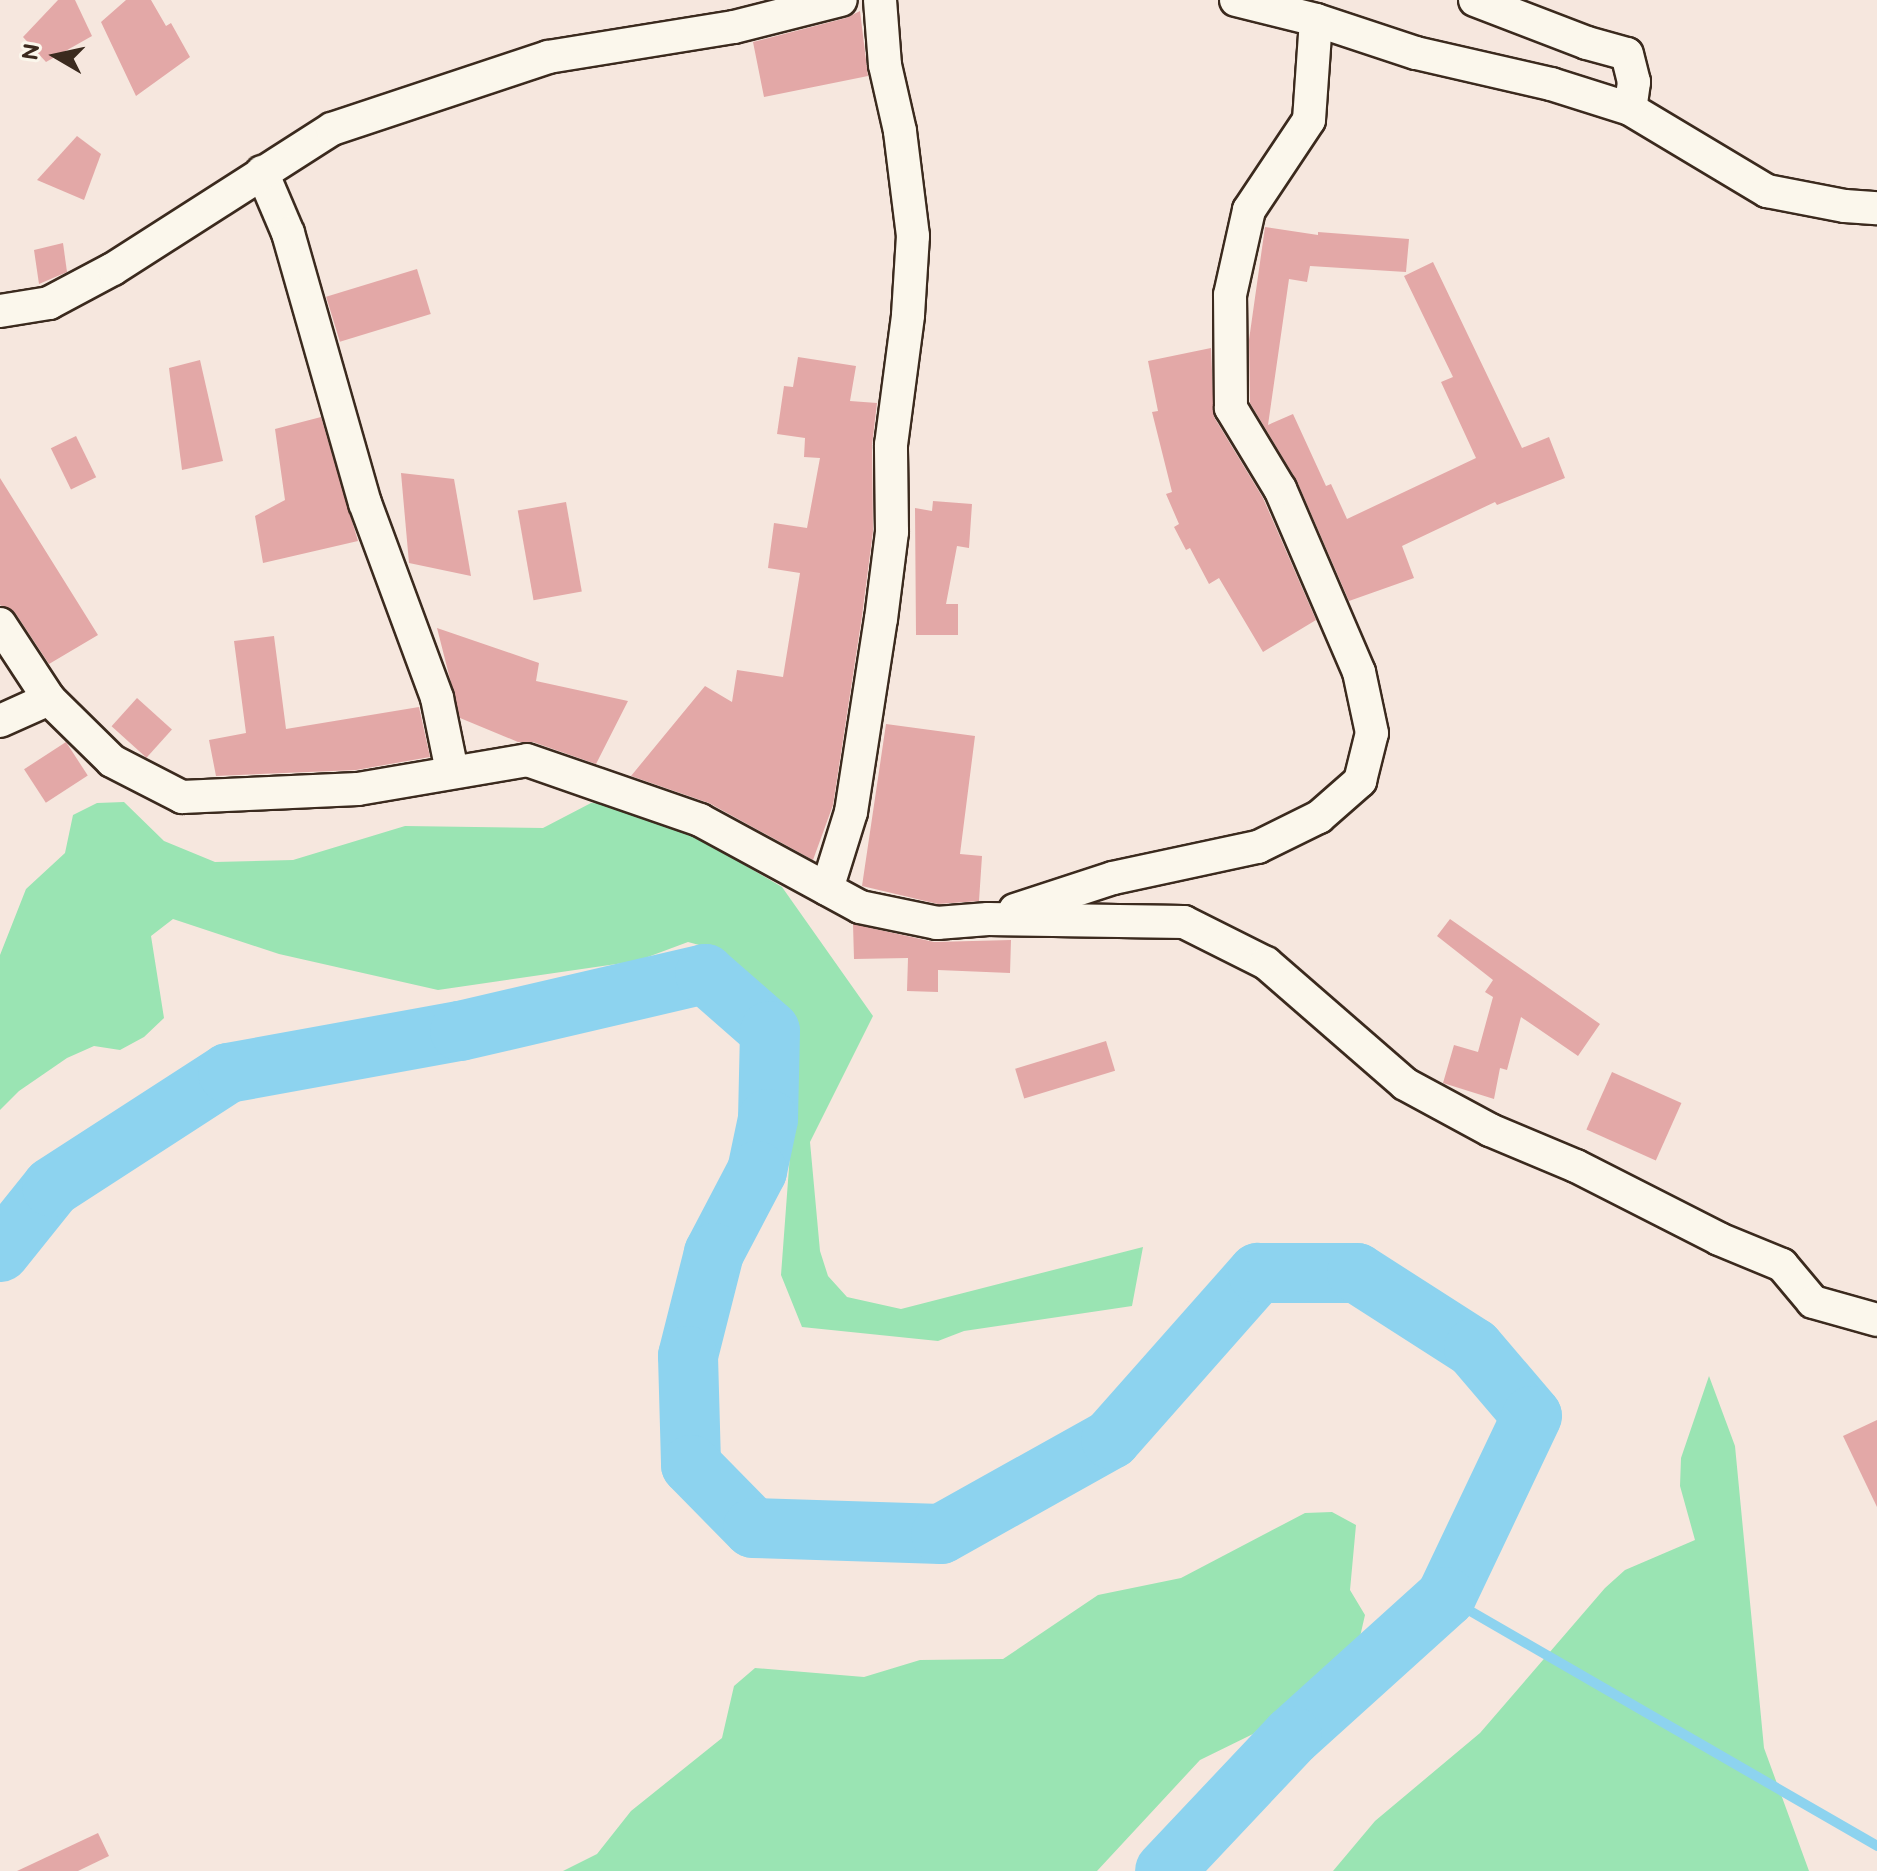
<!DOCTYPE html>
<html>
<head>
<meta charset="utf-8">
<style>
  body { margin:0 }
  #map { position:relative; width:1877px; height:1871px; overflow:hidden; background:#f6e7de; font-family:"Balsamiq Sans",sans-serif }
  div>[style] { position:absolute }
  [style*='--x'] { left:calc(var(--x)*1px); top:calc(var(--y)*1px); width:calc(var(--w)*1px); rotate:calc(var(--a)*1deg) }
  .green>* { inset:0; background:#9ae4b3 }
  .stream>* { height:10px; margin:-5px; padding:0 5px; transform-origin:5px; border-radius:5px; background:#8dd3ef }
  .river>* { height:60px; margin:-30px; padding:0 30px; transform-origin:30px; border-radius:30px; background:#8dd3ef }
  .building>* { inset:0; background:#e3a8a7; transform-origin:0 0 }
  .roads { filter:drop-shadow(2px 0 #3b2a1e) drop-shadow(-2px 0 #3b2a1e) drop-shadow(0 2px #3b2a1e) drop-shadow(0 -2px #3b2a1e) }
  .minor>* { height:32px; margin:-16px; padding:0 16px; transform-origin:16px; border-radius:16px; background:#fbf7ec }
  span { translate:-50% -50%; white-space:nowrap; text-align:center; line-height:1.15; -webkit-text-stroke:6px #fbf7ec; paint-order:stroke }
  .north { position:absolute; left:16px; top:16px; width:80px; height:80px; -webkit-text-stroke:6px #fbf7ec; paint-order:stroke; rotate:279deg; font-size:22px; font-weight:700; line-height:32px; text-align:center; color:#3b2a1e }
  .north::after { content:''; display:block; margin:auto; width:28px; height:36px; background:#3b2a1e; clip-path:polygon(50% 0,100% 100%,50% 72%,0 100%) }
</style>
</head>
<body>
<div id="map">
  <div class="green">
    <i style="clip-path:polygon(124px 802px,164px 841px,215px 862px,293px 860px,405px 826px,543px 828px,591px 803px,644px 806px,782px 887px,873px 1016px,810px 1142px,820px 1251px,828px 1276px,847px 1297px,901px 1309px,1143px 1247px,1132px 1306px,964px 1331px,938px 1341px,802px 1327px,781px 1275px,797px 1060px,773px 1008px,714px 949px,688px 942px,637px 961px,438px 990px,279px 954px,173px 919px,151px 936px,164px 1018px,144px 1037px,120px 1050px,94px 1046px,67px 1058px,19px 1091px,0 1110px,0 955px,26px 889px,65px 853px,73px 815px,97px 803px)"></i>
    <i style="clip-path:polygon(1709px 1376px,1735px 1446px,1764px 1748px,1809px 1871px,1333px 1871px,1375px 1821px,1480px 1733px,1605px 1588px,1625px 1570px,1695px 1540px,1680px 1486px,1681px 1458px)"></i>
    <i style="clip-path:polygon(1332px 1512px,1356px 1525px,1350px 1590px,1365px 1615px,1359px 1641px,1253px 1734px,1200px 1760px,1097px 1871px,563px 1871px,597px 1854px,631px 1811px,722px 1738px,734px 1686px,755px 1668px,864px 1677px,920px 1660px,1003px 1659px,1098px 1595px,1181px 1578px,1305px 1513px)"></i>
  </div>
  <div class="stream">
    <i style="--x:1446;--y:1597;--w:498;--a:30"></i>
  </div>
  <div class="river">
    <i style="--x:0;--y:1252;--w:83;--a:-51.3"></i>
    <i style="--x:52;--y:1187;--w:210;--a:-32.9"></i>
    <i style="--x:228;--y:1073;--w:236;--a:-10.3"></i>
    <i style="--x:460;--y:1031;--w:252;--a:-13.1"></i>
    <i style="--x:705;--y:974;--w:86;--a:41.2"></i>
    <i style="--x:770;--y:1031;--w:88;--a:91.3"></i>
    <i style="--x:768;--y:1119;--w:53;--a:101.9"></i>
    <i style="--x:757;--y:1171;--w:93;--a:117.7"></i>
    <i style="--x:714;--y:1253;--w:106;--a:104.2"></i>
    <i style="--x:688;--y:1356;--w:109;--a:88.4"></i>
    <i style="--x:691;--y:1465;--w:88;--a:45.5"></i>
    <i style="--x:753;--y:1528;--w:188;--a:1.8"></i>
    <i style="--x:941;--y:1534;--w:195;--a:-29.2"></i>
    <i style="--x:1111;--y:1439;--w:222;--a:-48.5"></i>
    <i style="--x:1258;--y:1273;--w:99;--a:0"></i>
    <i style="--x:1357;--y:1273;--w:139;--a:32.7"></i>
    <i style="--x:1474;--y:1348;--w:89;--a:49.5"></i>
    <i style="--x:1532;--y:1416;--w:200;--a:115.4"></i>
    <i style="--x:1446;--y:1597;--w:207;--a:137.9"></i>
    <i style="--x:1292;--y:1736;--w:185;--a:133.3"></i>
  </div>
  <div class="building">
    <i style="clip-path:polygon(58px 0,75px 0,92px 36px,46px 62px,23px 37px)"></i>
    <i style="clip-path:polygon(126px 0,151px 0,166px 26px,171px 23px,190px 57px,136px 96px,101px 22px)"></i>
    <i style="clip-path:polygon(860px 11px,868px 76px,764px 97px,753px 42px,846px 18px)"></i>
    <i style="clip-path:polygon(77px 136px,101px 154px,84px 200px,37px 180px)"></i>
    <i style="clip-path:polygon(1265px 227px,1318px 235px,1318px 232px,1409px 239px,1406px 272px,1310px 266px,1307px 282px,1289px 279px,1268px 425px,1293px 414px,1326px 486px,1331px 484px,1347px 519px,1476px 458px,1441px 382px,1453px 377px,1404px 276px,1433px 262px,1522px 448px,1549px 437px,1565px 478px,1497px 505px,1495px 502px,1402px 546px,1414px 578px,1349px 601px,1297px 481px,1250px 403px,1249px 340px)"></i>
    <i style="clip-path:polygon(63px 243px,67px 272px,39px 284px,34px 250px)"></i>
    <i style="left:417px;top:269px;width:47px;height:95px;rotate:73deg"></i>
    <i style="clip-path:polygon(1211px 348px,1214px 417px,1263px 498px,1316px 620px,1263px 652px,1219px 578px,1209px 584px,1190px 548px,1186px 550px,1174px 527px,1179px 524px,1166px 494px,1172px 492px,1152px 412px,1158px 411px,1148px 361px)"></i>
    <i style="clip-path:polygon(798px 357px,856px 366px,850px 401px,877px 403px,872px 445px,873px 531px,862px 616px,833px 805px,813px 860px,709px 803px,631px 776px,705px 686px,732px 702px,737px 670px,783px 677px,800px 573px,768px 568px,774px 523px,807px 528px,820px 458px,804px 457px,805px 438px,777px 434px,784px 386px,793px 387px)"></i>
    <i style="clip-path:polygon(200px 360px,223px 461px,182px 470px,169px 368px)"></i>
    <i style="clip-path:polygon(321px 417px,358px 541px,263px 563px,255px 516px,285px 500px,275px 429px)"></i>
    <i style="left:76px;top:436px;width:46px;height:28px;rotate:64deg"></i>
    <i style="clip-path:polygon(401px 473px,454px 479px,471px 576px,409px 563px)"></i>
    <i style="clip-path:polygon(0 478px,98px 635px,49px 664px,16px 614px,0 605px)"></i>
    <i style="clip-path:polygon(933px 501px,972px 504px,969px 548px,957px 546px,946px 604px,958px 604px,958px 635px,916px 635px,915px 508px,932px 511px)"></i>
    <i style="left:566px;top:502px;width:91px;height:49px;rotate:80deg"></i>
    <i style="clip-path:polygon(437px 628px,539px 663px,536px 681px,628px 701px,596px 764px,533px 742px,518px 742px,460px 718px)"></i>
    <i style="clip-path:polygon(274px 636px,286px 729px,419px 707px,430px 757px,356px 770px,216px 776px,209px 740px,246px 733px,234px 641px)"></i>
    <i style="left:137px;top:698px;width:47px;height:38px;rotate:42deg"></i>
    <i style="clip-path:polygon(886px 724px,975px 736px,960px 854px,982px 856px,979px 901px,938px 904px,862px 886px)"></i>
    <i style="left:66px;top:742px;width:40px;height:50px;rotate:57deg"></i>
    <i style="clip-path:polygon(1450px 919px,1600px 1024px,1578px 1056px,1521px 1017px,1507px 1070px,1500px 1068px,1494px 1099px,1443px 1083px,1454px 1045px,1478px 1052px,1493px 997px,1485px 992px,1493px 980px,1437px 936px)"></i>
    <i style="clip-path:polygon(853px 924px,934px 942px,1011px 940px,1010px 973px,938px 970px,938px 992px,907px 991px,908px 958px,854px 959px)"></i>
    <i style="left:1106px;top:1041px;width:31px;height:95px;rotate:73deg"></i>
    <i style="left:1612px;top:1072px;width:76px;height:63px;rotate:24deg"></i>
    <i style="clip-path:polygon(1877px 1420px,1877px 1507px,1843px 1436px)"></i>
    <i style="clip-path:polygon(98px 1833px,109px 1856px,78px 1871px,17px 1871px)"></i>
  </div>
  <div class="roads">
    <div class="minor">
      <i style="--x:1236;--y:0;--w:82;--a:14"></i>
      <i style="--x:1316;--y:20;--w:105;--a:18.3"></i>
      <i style="--x:1416;--y:53;--w:139;--a:12.9"></i>
      <i style="--x:1551;--y:84;--w:83;--a:17.6"></i>
      <i style="--x:1630;--y:109;--w:160;--a:30.9"></i>
      <i style="--x:1767;--y:191;--w:79;--a:10.9"></i>
      <i style="--x:1845;--y:206;--w:32;--a:4"></i>
      <i style="--x:1475;--y:0;--w:120;--a:21"></i>
      <i style="--x:1587;--y:43;--w:41;--a:15.4"></i>
      <i style="--x:1627;--y:54;--w:29;--a:76"></i>
      <i style="--x:1634;--y:82;--w:27;--a:98"></i>
      <i style="--x:262;--y:172;--w:66;--a:66.9"></i>
      <i style="--x:288;--y:233;--w:281;--a:74.1"></i>
      <i style="--x:365;--y:503;--w:208;--a:69.7"></i>
      <i style="--x:437;--y:698;--w:75;--a:78.4"></i>
      <i style="--x:0;--y:311;--w:50;--a:-9.3"></i>
      <i style="--x:49;--y:303;--w:72;--a:-28"></i>
      <i style="--x:113;--y:269;--w:260;--a:-32.6"></i>
      <i style="--x:332;--y:129;--w:228;--a:-18.4"></i>
      <i style="--x:548;--y:57;--w:188;--a:-9.2"></i>
      <i style="--x:734;--y:27;--w:110;--a:-14.2"></i>
      <i style="--x:0;--y:624;--w:90;--a:56.8"></i>
      <i style="--x:49;--y:699;--w:88;--a:44.5"></i>
      <i style="--x:112;--y:761;--w:79;--a:27.2"></i>
      <i style="--x:182;--y:797;--w:176;--a:-2.6"></i>
      <i style="--x:358;--y:789;--w:171;--a:-9.7"></i>
      <i style="--x:527;--y:760;--w:183;--a:19.1"></i>
      <i style="--x:700;--y:820;--w:182;--a:28.5"></i>
      <i style="--x:860;--y:907;--w:79;--a:11.7"></i>
      <i style="--x:937;--y:923;--w:51;--a:-4.5"></i>
      <i style="--x:988;--y:919;--w:196;--a:0.9"></i>
      <i style="--x:1184;--y:922;--w:92;--a:26.6"></i>
      <i style="--x:1266;--y:963;--w:184;--a:41"></i>
      <i style="--x:1405;--y:1084;--w:97;--a:28.4"></i>
      <i style="--x:1490;--y:1130;--w:93;--a:22.7"></i>
      <i style="--x:1576;--y:1166;--w:161;--a:27"></i>
      <i style="--x:1719;--y:1239;--w:68;--a:22.4"></i>
      <i style="--x:1782;--y:1265;--w:48;--a:50"></i>
      <i style="--x:1813;--y:1302;--w:66;--a:15.7"></i>
      <i style="--x:0;--y:721;--w:54;--a:-24.2"></i>
      <i style="--x:827;--y:889;--w:81;--a:-72.7"></i>
      <i style="--x:851;--y:812;--w:195;--a:-81.2"></i>
      <i style="--x:881;--y:619;--w:88;--a:-82.8"></i>
      <i style="--x:892;--y:532;--w:87;--a:-90.7"></i>
      <i style="--x:891;--y:445;--w:131;--a:-82.5"></i>
      <i style="--x:908;--y:315;--w:79;--a:-86.4"></i>
      <i style="--x:913;--y:236;--w:106;--a:-97.1"></i>
      <i style="--x:900;--y:131;--w:68;--a:-102.8"></i>
      <i style="--x:885;--y:65;--w:65;--a:-94.4"></i>
      <i style="--x:1015;--y:910;--w:103;--a:-18.1"></i>
      <i style="--x:1113;--y:878;--w:148;--a:-12.1"></i>
      <i style="--x:1258;--y:847;--w:68;--a:-26.2"></i>
      <i style="--x:1319;--y:817;--w:55;--a:-41.3"></i>
      <i style="--x:1360;--y:781;--w:49;--a:-76"></i>
      <i style="--x:1372;--y:733;--w:62;--a:-102"></i>
      <i style="--x:1359;--y:672;--w:199;--a:-113.3"></i>
      <i style="--x:1280;--y:489;--w:95;--a:-121.2"></i>
      <i style="--x:1231;--y:408;--w:113;--a:-90.5"></i>
      <i style="--x:1230;--y:295;--w:87;--a:-77.4"></i>
      <i style="--x:1249;--y:210;--w:108;--a:-56.3"></i>
      <i style="--x:1309;--y:120;--w:100;--a:-86"></i>
    </div>
  </div>
  <div class="north">N</div>
</div>
</body>
</html>
